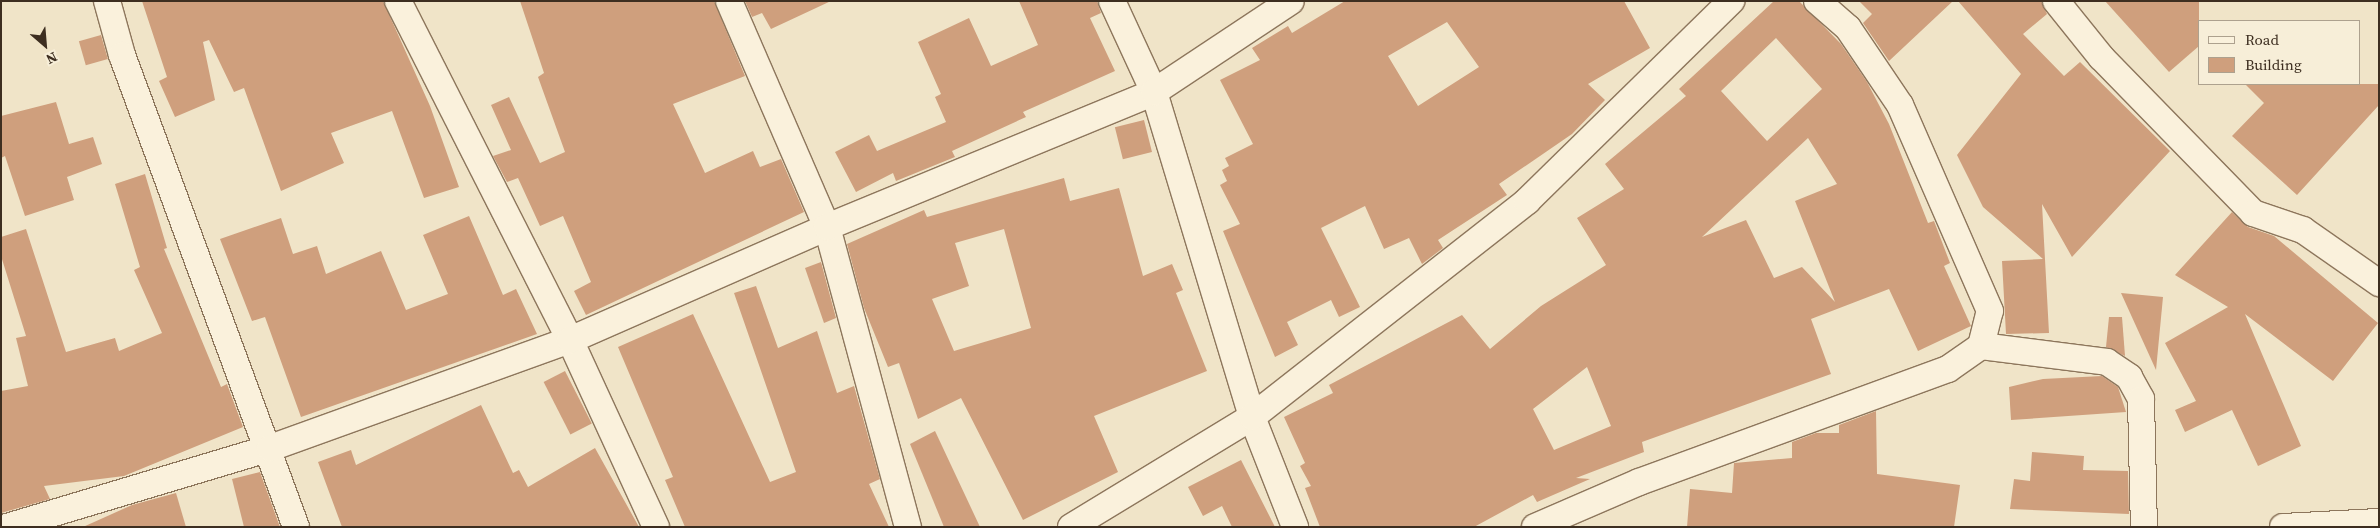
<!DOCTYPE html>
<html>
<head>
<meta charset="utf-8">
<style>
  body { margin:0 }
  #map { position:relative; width:2380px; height:528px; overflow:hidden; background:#f0e4c8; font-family:"Source Serif 4",serif }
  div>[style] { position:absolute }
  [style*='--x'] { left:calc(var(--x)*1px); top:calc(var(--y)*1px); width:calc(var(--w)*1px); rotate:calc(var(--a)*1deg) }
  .building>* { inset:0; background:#cf9f7d; transform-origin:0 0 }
  .roads { filter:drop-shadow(1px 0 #8d765c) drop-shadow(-1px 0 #8d765c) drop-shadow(0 1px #8d765c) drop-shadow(0 -1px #8d765c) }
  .minor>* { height:26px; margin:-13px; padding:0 13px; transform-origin:13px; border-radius:13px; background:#faf1dc }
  span { translate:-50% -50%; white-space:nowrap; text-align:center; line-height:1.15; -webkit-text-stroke:4px #f7eed8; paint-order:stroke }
  .frame { position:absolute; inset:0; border:2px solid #3d2e20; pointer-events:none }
  .legend { position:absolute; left:2198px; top:20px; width:162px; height:65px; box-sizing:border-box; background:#f7eed8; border:1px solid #ada18e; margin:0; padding:6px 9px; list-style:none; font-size:15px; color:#3d2e20 }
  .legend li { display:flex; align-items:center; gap:10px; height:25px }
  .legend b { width:25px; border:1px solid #ada18e }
  .north { position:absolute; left:20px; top:20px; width:50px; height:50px; -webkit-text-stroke:4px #f7eed8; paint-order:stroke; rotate:153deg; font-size:14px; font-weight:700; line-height:20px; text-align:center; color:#3d2e20 }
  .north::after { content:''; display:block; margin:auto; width:18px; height:22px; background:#3d2e20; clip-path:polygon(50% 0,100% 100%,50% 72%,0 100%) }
</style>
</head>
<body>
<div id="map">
  <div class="building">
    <i style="clip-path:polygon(142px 1px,383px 1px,430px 106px,459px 187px,424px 198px,392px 111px,331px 133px,344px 163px,281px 191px,244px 88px,234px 92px,209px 40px,203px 42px,215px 100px,175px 117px,159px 81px,167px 77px)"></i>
    <i style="clip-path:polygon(520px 1px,714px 1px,745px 76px,673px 104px,705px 173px,753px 151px,760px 167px,781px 159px,804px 212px,586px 315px,574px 291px,591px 282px,563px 216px,540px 226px,518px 178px,507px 182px,493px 156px,511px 150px,491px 105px,509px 97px,540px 163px,565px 152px,538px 77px,544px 73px)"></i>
    <i style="clip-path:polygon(745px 1px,831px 1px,771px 29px,762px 13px,752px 17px)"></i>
    <i style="clip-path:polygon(1019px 1px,1097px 1px,1101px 13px,1090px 18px,1115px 71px,1023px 112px,1026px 117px,952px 151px,955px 157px,896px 181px,893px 173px,856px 192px,835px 152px,869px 135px,877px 151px,946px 122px,935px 97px,941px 94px,918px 42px,969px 18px,991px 66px,1038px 45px)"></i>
    <i style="clip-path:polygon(evenodd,1345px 1px,1624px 1px,1650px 48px,1588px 84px,1605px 100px,1572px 134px,1499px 184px,1507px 195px,1438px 240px,1443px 248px,1422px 264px,1409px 238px,1384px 249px,1365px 206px,1321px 228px,1360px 307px,1339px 317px,1331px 300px,1287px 322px,1298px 345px,1275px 357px,1223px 231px,1240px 224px,1220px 185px,1227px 181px,1222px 170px,1229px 166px,1225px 158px,1253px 144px,1220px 80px,1260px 60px,1252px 48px,1288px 26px,1292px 33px,1345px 1px,1447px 22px,1479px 67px,1418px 106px,1388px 56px,1447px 22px)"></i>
    <i style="clip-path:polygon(evenodd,1774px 1px,1799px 1px,1841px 44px,1867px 82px,1889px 124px,1928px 223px,1934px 221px,1950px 263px,1944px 266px,1971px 326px,1918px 351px,1889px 289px,1811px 319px,1831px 374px,1642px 442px,1644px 452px,1576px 478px,1590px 479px,1537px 502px,1533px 495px,1474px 527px,1320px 527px,1305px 488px,1311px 486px,1300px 466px,1305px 463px,1284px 417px,1333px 393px,1329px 385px,1462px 315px,1490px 349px,1541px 306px,1606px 265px,1577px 218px,1624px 189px,1605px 164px,1686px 96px,1679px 89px,1774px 1px,1776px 38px,1822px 89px,1767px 141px,1721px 91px,1776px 38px,1774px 1px,1808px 138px,1837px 184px,1795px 201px,1835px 302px,1802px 267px,1774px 278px,1746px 220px,1702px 237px,1808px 138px,1774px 1px,1587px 367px,1611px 426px,1554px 450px,1533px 409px,1587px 367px)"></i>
    <i style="clip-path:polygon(1859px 1px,1953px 1px,1889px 61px,1863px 23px,1872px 14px)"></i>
    <i style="clip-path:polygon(1958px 1px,2041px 1px,2047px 14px,2023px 34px,2064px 76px,2080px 62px,2170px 151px,2072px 257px,2042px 204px,2049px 333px,2006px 334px,2002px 261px,2043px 259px,1983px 207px,1957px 155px,2021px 74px)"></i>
    <i style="clip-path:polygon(2105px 1px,2199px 1px,2199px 46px,2169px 72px)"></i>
    <i style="left:101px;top:35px;width:25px;height:23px;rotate:74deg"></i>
    <i style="clip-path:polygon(2245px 84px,2379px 84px,2379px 105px,2297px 195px,2232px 136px,2264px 103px)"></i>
    <i style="clip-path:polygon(56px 102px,69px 144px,93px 137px,102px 164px,67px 177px,74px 200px,25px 216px,5px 156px,1px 158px,1px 116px)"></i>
    <i style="left:1144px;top:120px;width:33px;height:30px;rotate:76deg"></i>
    <i style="clip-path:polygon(145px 174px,167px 248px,164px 249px,221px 387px,227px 384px,243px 427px,124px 476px,44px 486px,50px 499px,1px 513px,1px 391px,28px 386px,16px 338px,26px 336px,1px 256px,1px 237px,26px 229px,66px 352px,115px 338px,119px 351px,162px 333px,134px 270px,140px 267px,115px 184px)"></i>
    <i style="clip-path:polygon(evenodd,1064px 178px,1070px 201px,1119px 188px,1143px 276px,1172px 264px,1183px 290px,1176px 293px,1207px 371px,1094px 416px,1118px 472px,1023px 520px,961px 398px,918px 419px,899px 363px,888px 367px,864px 308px,847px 244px,924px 210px,927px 217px,1064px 178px,1004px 229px,1031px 328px,954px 351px,932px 299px,969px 286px,955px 243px,1004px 229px)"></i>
    <i style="clip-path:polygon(2232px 212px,2248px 227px,2274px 236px,2378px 323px,2333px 381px,2245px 314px,2301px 446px,2258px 466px,2232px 410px,2185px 432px,2175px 410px,2196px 401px,2165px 343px,2228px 307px,2175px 275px)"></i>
    <i style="clip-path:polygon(469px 216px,503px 295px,516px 289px,537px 334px,301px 417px,265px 317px,252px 321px,220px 239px,281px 218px,293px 254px,317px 246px,326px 274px,381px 251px,406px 310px,448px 294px,423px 235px)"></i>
    <i style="clip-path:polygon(821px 262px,836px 318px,824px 323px,805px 268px)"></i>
    <i style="clip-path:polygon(756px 286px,778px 348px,817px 331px,837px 393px,854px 386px,880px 479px,869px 484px,889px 527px,685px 527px,665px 480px,673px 477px,618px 347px,693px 314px,770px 482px,796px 472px,734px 293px)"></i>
    <i style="clip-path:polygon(2121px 293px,2163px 297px,2156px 370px)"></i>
    <i style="clip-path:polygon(2109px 317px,2122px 317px,2125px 356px,2106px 347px)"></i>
    <i style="left:565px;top:371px;width:59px;height:24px;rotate:63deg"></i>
    <i style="clip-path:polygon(2102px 376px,2118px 387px,2126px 412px,2011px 420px,2009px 387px,2043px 379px)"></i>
    <i style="clip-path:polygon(481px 405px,513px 473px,519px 470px,528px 487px,595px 448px,639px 527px,342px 527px,318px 462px,351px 450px,356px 465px)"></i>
    <i style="clip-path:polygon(1876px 411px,1877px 474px,1960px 485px,1954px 527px,1687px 527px,1690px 489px,1732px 493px,1734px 463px,1792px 458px,1792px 442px,1816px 433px,1839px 433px,1839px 425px)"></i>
    <i style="clip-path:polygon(935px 431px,980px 527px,944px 527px,910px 444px)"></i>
    <i style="clip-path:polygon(2032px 452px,2084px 456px,2083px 470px,2128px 471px,2129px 514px,2010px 509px,2014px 479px,2030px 481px)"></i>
    <i style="clip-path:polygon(1241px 460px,1275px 527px,1232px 527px,1222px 506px,1203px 516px,1188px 487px)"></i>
    <i style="clip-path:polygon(260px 472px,280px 527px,244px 527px,232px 479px)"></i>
    <i style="clip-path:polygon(176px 493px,186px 527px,83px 527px,132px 505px)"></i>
  </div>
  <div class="roads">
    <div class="minor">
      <i style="--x:107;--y:1;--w:56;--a:74.5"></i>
      <i style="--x:122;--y:55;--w:503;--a:69.76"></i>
      <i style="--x:398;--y:1;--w:380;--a:63.1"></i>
      <i style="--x:570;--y:340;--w:206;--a:65.3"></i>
      <i style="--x:729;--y:1;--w:246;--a:66.6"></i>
      <i style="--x:827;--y:227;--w:311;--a:74.9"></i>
      <i style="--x:1112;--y:1;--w:100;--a:65.2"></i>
      <i style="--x:1154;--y:92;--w:339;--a:73.2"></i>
      <i style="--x:1252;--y:417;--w:118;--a:68.6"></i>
      <i style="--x:2056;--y:1;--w:72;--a:51.2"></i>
      <i style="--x:2101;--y:57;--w:218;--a:45.7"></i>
      <i style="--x:2253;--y:213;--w:53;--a:18.8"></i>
      <i style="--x:2303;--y:230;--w:93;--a:34.9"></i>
      <i style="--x:1981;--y:346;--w:127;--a:7.2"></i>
      <i style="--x:2107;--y:362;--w:27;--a:34"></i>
      <i style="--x:2129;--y:377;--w:25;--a:61"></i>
      <i style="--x:2141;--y:399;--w:128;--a:88.7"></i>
      <i style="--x:7;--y:527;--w:275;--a:-16.7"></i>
      <i style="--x:270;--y:448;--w:319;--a:-19.8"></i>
      <i style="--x:570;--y:340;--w:281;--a:-23.7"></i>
      <i style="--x:827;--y:227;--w:354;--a:-22.4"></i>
      <i style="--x:1154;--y:92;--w:164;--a:-33.6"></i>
      <i style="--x:1071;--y:527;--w:212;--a:-31.3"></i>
      <i style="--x:1252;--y:417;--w:350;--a:-38.1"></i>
      <i style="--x:1527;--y:201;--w:286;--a:-44.4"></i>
      <i style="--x:1535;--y:527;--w:113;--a:-23.4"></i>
      <i style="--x:1639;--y:482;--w:329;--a:-20.1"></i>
      <i style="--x:1948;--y:369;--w:40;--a:-34.9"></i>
      <i style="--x:1981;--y:346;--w:36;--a:-76"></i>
      <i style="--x:1990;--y:311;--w:225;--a:-113.6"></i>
      <i style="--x:1900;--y:105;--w:93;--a:-124"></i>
      <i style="--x:1848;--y:28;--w:41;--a:-138.9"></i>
      <i style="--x:2283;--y:527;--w:96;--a:-3"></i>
    </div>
  </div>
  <div class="frame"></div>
  <ul class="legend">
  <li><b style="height:6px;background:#faf1dc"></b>Road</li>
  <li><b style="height:14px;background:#cf9f7d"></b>Building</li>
  </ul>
  <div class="north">N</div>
</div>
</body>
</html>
